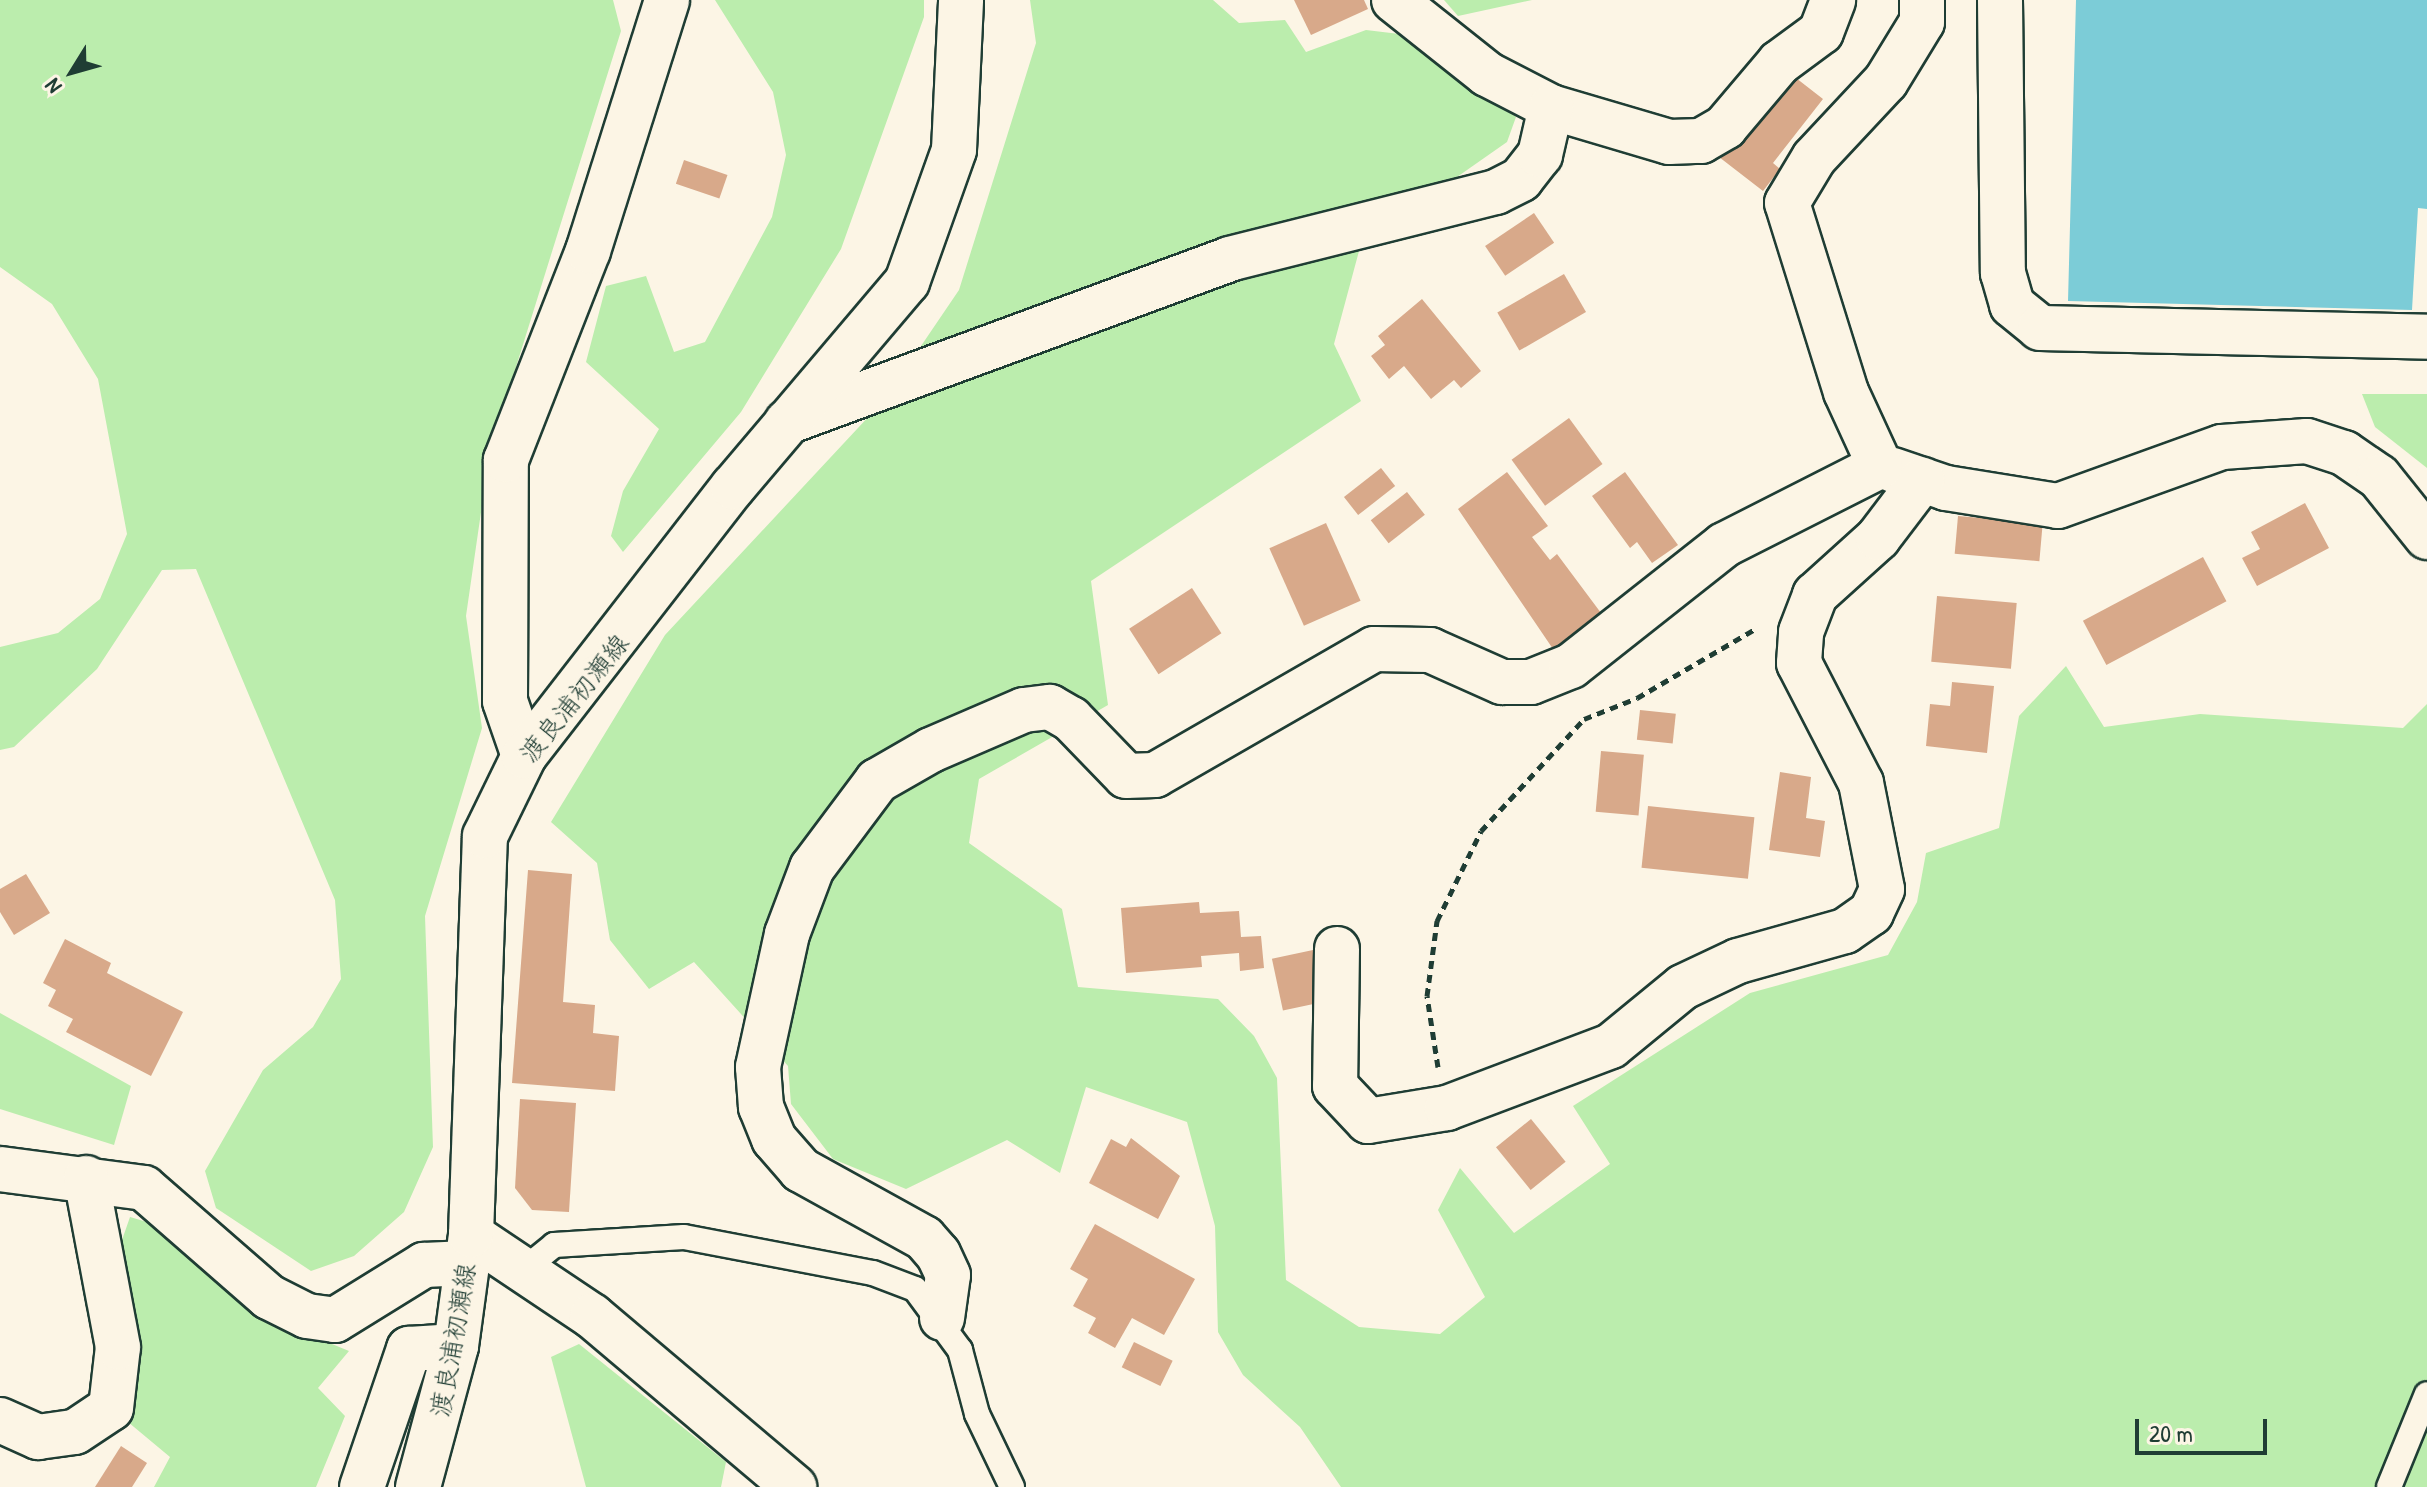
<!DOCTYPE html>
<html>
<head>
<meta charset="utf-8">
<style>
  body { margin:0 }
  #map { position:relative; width:2427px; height:1487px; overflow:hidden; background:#fcf5e5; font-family:"Patrick Hand","Klee One",sans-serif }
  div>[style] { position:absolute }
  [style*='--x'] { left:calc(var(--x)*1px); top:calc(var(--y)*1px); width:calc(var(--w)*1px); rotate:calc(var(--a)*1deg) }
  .green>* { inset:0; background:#bbedad }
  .water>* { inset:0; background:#7cccd7 }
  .building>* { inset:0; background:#d8a98a; transform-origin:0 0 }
  .path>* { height:5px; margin-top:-2.5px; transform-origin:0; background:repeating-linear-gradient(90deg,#1f3d34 0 8px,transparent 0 14px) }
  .roads { filter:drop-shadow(2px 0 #1f3d34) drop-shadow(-2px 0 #1f3d34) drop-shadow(0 2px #1f3d34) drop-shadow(0 -2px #1f3d34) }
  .service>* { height:24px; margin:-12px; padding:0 12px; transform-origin:12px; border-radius:12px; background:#fcf5e5 }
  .minor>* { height:44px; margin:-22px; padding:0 22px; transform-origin:22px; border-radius:22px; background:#fcf5e5 }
  .secondary>* { height:44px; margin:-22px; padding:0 22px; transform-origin:22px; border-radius:22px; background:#fcf5e5 }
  span { translate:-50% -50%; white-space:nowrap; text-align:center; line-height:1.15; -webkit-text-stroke:8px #fcf5e5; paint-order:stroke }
  .street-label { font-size:26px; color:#1f3d34 }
  .north { position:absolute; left:32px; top:32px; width:80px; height:80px; -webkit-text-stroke:6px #fcf5e5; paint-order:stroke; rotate:233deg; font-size:22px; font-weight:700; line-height:32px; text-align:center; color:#1f3d34 }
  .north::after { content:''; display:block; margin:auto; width:28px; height:36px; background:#1f3d34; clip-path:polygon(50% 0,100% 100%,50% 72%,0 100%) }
  .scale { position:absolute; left:2135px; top:1419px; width:132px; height:36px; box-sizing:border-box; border:4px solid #1f3d34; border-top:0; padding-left:10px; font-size:24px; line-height:28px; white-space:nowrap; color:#1f3d34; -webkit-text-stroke:6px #fcf5e5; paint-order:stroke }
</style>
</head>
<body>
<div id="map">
  <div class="green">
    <i style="clip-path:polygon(0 0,613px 0,621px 31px,490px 450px,466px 616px,482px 728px,425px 916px,433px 1147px,404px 1212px,354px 1256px,311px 1271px,216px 1208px,205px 1171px,263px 1070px,313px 1027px,341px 979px,335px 900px,196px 569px,162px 570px,97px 669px,14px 747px,0 750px,0 647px,58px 633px,100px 599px,127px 534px,98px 379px,52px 304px,0 267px)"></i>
    <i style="clip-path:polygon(715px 0,924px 0,924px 17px,841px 249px,741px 412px,623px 552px,611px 536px,623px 491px,659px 429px,586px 362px,606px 286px,646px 276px,674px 352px,705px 342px,772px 217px,786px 155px,773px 92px)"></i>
    <i style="clip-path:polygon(1030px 0,1213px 0,1239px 23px,1285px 20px,1306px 52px,1366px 30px,1416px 36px,1516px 117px,1507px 142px,1457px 177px,1373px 199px,1334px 344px,1361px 401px,1091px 581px,1108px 705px,979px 779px,969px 843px,1062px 909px,1078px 987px,1218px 999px,1254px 1036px,1277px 1078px,1286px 1280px,1359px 1327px,1440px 1334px,1485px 1297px,1438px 1210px,1460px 1168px,1514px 1233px,1610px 1164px,1573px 1106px,1750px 993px,1888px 955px,1917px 902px,1926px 853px,1999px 828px,2019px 716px,2066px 666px,2104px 727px,2200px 714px,2403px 728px,2427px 704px,2427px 1487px,1341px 1487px,1300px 1427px,1243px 1375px,1218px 1332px,1215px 1226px,1187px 1122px,1086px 1087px,1060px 1173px,1007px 1140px,906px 1189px,833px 1159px,791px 1104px,788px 1066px,694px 962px,649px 989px,610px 940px,597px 863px,551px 822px,665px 635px,885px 399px,959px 290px,1036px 43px)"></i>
    <i style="clip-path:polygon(1444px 0,1532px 0,1458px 16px)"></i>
    <i style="clip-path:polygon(2362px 394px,2427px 394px,2427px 468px,2375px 427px)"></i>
    <i style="clip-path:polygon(0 1013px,131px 1086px,114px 1145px,0 1109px)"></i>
    <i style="clip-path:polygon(130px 1217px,157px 1225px,276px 1321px,349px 1351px,318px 1388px,345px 1416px,316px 1487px,154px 1487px,170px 1457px,128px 1422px,136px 1366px,122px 1240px)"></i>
    <i style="clip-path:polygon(579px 1344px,726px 1462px,721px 1487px,586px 1487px,551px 1357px)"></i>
  </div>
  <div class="water">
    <i style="clip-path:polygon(2076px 0,2427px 0,2427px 209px,2418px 208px,2412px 310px,2068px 301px)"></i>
  </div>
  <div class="building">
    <i style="clip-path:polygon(1294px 0,1364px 0,1368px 9px,1311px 35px)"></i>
    <i style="clip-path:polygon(1787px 71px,1823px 99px,1773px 163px,1780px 169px,1763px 191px,1719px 157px)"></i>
    <i style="left:684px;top:160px;width:46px;height:25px;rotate:19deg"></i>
    <i style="left:1534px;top:213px;width:36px;height:59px;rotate:56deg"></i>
    <i style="left:1564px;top:274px;width:44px;height:77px;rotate:60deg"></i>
    <i style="clip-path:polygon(1422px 299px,1481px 371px,1461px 388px,1454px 380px,1431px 399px,1404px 366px,1389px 379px,1371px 356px,1385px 345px,1378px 336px)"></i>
    <i style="left:1569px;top:418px;width:57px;height:71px;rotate:54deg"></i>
    <i style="left:1381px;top:468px;width:23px;height:47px;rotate:52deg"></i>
    <i style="clip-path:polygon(1507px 472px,1548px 526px,1532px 537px,1550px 560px,1557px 554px,1601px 613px,1553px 649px,1458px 509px)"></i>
    <i style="clip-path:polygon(1625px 472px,1678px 545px,1652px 563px,1637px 542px,1630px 548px,1592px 496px)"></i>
    <i style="left:1407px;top:492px;width:29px;height:46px;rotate:52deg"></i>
    <i style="clip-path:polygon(2305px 503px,2329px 548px,2257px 586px,2242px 558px,2260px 549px,2251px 532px)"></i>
    <i style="left:1958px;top:516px;width:85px;height:38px;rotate:5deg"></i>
    <i style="left:1326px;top:523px;width:85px;height:62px;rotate:66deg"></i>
    <i style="left:2203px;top:557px;width:50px;height:136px;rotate:62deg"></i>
    <i style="left:1192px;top:588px;width:54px;height:75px;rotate:57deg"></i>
    <i style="left:1937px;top:596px;width:80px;height:66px;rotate:5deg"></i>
    <i style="clip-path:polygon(1952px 682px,1994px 686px,1987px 753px,1926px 746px,1930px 704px,1950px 706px)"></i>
    <i style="left:1640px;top:710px;width:36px;height:30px;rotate:6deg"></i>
    <i style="left:1601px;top:751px;width:43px;height:61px;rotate:5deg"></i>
    <i style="clip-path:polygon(1780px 772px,1811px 777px,1806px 818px,1825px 821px,1820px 857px,1769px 850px)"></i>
    <i style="left:1648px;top:806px;width:107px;height:62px;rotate:6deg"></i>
    <i style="clip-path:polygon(528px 870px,572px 874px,563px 1002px,595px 1005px,593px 1033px,619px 1036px,615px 1091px,512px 1083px)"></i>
    <i style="clip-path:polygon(26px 874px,50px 913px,14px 935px,0 912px,0 889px)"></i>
    <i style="clip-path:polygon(1199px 902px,1200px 913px,1239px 911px,1241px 937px,1261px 936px,1264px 968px,1240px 971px,1239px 953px,1201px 956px,1202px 967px,1126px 973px,1121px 908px)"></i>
    <i style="clip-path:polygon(65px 939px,111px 963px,107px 973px,183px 1012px,151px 1076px,66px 1032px,73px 1019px,48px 1006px,56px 990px,43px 983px)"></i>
    <i style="left:1313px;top:950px;width:53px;height:42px;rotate:78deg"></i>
    <i style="clip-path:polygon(520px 1099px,576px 1103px,569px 1212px,532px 1210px,515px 1188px)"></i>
    <i style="left:1531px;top:1119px;width:55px;height:45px;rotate:51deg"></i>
    <i style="clip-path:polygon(1131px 1138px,1180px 1176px,1158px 1219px,1089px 1183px,1111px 1139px,1126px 1147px)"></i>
    <i style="clip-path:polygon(1095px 1224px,1195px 1279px,1164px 1335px,1132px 1318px,1115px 1348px,1088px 1333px,1096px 1318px,1073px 1306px,1088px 1279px,1070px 1269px)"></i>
    <i style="left:1134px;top:1342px;width:43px;height:28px;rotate:26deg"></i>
    <i style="clip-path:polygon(121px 1446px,147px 1463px,132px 1487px,95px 1487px)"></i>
  </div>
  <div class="path">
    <i style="--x:1438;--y:1067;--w:72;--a:-98.8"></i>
    <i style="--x:1427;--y:996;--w:76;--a:-82.4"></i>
    <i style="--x:1437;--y:921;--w:100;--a:-63.9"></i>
    <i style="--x:1481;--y:831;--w:152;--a:-47.4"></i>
    <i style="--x:1584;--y:719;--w:57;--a:-21.6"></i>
    <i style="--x:1637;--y:698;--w:137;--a:-30.3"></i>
  </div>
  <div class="roads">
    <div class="service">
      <i style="--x:527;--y:1267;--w:35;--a:-39"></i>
      <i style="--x:554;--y:1245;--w:130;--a:-3.5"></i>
      <i style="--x:684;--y:1237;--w:192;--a:10.8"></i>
      <i style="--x:873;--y:1273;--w:45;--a:20.9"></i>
      <i style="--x:915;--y:1289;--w:76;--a:53.6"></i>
      <i style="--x:960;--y:1350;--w:66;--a:75.1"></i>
      <i style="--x:977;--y:1414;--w:81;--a:64.4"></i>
      <i style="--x:2389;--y:1487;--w:100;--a:-67.8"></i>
    </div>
    <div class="minor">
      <i style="--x:1394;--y:0;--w:119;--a:38.5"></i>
      <i style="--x:1487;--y:74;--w:72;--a:27.3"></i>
      <i style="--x:1551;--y:107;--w:123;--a:16.5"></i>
      <i style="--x:1669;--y:142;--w:32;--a:-2"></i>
      <i style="--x:1701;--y:141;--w:28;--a:-30"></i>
      <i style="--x:1725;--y:127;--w:84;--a:-49.8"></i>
      <i style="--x:1779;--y:63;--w:52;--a:-36.4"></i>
      <i style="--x:1821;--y:32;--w:34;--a:-69"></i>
      <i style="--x:2000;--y:0;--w:273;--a:89.4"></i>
      <i style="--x:2003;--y:273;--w:33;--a:74"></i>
      <i style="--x:2012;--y:305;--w:36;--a:39"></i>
      <i style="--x:2040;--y:328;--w:387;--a:1.3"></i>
      <i style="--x:787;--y:422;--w:471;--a:-20.2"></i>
      <i style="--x:1229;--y:259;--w:275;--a:-14.1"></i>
      <i style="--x:1496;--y:192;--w:28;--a:-27"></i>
      <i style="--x:1521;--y:179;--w:31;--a:-52"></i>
      <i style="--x:1540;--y:155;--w:49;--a:-77.1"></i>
      <i style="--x:1893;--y:470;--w:56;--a:18.8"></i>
      <i style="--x:1946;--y:488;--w:113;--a:9.1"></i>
      <i style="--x:2058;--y:506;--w:174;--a:-19.8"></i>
      <i style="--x:2222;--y:447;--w:85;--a:-4"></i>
      <i style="--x:2307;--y:441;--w:39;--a:18"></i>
      <i style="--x:2344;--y:453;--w:42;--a:34.4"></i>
      <i style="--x:2379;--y:477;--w:77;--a:51.3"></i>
      <i style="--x:524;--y:756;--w:58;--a:-109.1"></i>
      <i style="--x:505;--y:701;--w:241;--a:-89.8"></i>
      <i style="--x:506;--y:460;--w:225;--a:-68.6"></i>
      <i style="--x:588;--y:251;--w:263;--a:-72.5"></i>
      <i style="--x:1337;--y:949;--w:137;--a:90.8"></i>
      <i style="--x:1335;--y:1086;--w:48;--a:46.7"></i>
      <i style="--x:1368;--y:1121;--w:80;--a:-9.3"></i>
      <i style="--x:1447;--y:1108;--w:175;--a:-20.7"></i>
      <i style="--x:1611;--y:1046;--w:93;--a:-39.3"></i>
      <i style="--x:1683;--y:987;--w:61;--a:-25.3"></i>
      <i style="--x:1738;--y:961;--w:111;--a:-15.7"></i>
      <i style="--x:1845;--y:931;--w:32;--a:-35"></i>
      <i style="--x:1871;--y:913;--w:26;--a:-65"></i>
      <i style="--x:1882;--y:889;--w:108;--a:-101.2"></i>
      <i style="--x:1861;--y:783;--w:135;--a:-117.3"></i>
      <i style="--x:1799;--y:663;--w:31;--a:-86"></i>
      <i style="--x:1801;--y:632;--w:40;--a:-69"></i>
      <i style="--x:1815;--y:595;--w:85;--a:-42.1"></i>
      <i style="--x:1878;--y:538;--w:73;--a:-52.8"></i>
      <i style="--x:0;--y:1169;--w:145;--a:7.5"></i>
      <i style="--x:144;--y:1188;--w:166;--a:41.1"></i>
      <i style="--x:269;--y:1297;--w:42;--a:26.6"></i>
      <i style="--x:307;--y:1316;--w:28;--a:8"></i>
      <i style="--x:335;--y:1320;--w:105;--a:-31.7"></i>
      <i style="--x:424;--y:1265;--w:43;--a:-2.7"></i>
      <i style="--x:471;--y:1235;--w:146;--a:33.8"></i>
      <i style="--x:592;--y:1316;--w:265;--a:40.2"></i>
      <i style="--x:942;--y:1318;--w:43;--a:-82.1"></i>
      <i style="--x:948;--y:1275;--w:23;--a:-115"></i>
      <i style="--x:938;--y:1254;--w:21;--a:-131"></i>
      <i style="--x:924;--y:1238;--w:141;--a:-151.1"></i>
      <i style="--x:801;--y:1170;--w:41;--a:-131.1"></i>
      <i style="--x:774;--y:1139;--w:35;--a:-112"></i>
      <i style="--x:761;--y:1107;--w:40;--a:-94.3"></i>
      <i style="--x:758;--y:1067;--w:136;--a:-77.7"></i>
      <i style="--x:787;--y:934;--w:71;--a:-69.3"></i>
      <i style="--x:812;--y:868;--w:109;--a:-53.2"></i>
      <i style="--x:877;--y:781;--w:62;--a:-29.9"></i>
      <i style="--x:931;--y:750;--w:101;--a:-23.3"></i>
      <i style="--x:1024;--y:710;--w:26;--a:-7"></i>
      <i style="--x:1050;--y:707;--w:24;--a:30"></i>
      <i style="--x:1071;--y:719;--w:79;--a:46"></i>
      <i style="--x:1126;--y:776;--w:29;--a:-2"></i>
      <i style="--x:1155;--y:775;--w:253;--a:-29.9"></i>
      <i style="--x:1374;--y:649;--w:56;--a:1"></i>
      <i style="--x:1430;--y:650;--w:79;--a:24"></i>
      <i style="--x:1502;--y:682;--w:29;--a:0"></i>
      <i style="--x:1531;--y:682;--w:43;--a:-21.8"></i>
      <i style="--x:1571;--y:666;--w:195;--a:-38.3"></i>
      <i style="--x:1724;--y:545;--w:175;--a:-26.9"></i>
      <i style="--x:1880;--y:466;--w:81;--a:-114.7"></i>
      <i style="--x:1846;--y:392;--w:198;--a:-107.3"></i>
      <i style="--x:1787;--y:203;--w:52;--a:-59"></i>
      <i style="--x:1814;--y:158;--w:105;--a:-46.9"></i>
      <i style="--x:1886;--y:81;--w:69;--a:-58.6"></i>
      <i style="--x:1922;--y:22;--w:22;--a:-90"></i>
      <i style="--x:0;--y:1420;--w:42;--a:24.1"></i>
      <i style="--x:38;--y:1437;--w:37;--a:-8"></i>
      <i style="--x:75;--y:1432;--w:43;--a:-33.7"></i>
      <i style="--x:111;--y:1408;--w:61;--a:-83.5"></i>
      <i style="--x:118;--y:1347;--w:172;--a:-100.7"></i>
      <i style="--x:362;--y:1487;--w:146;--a:-71.2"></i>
      <i style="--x:409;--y:1349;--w:47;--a:-3.7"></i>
    </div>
    <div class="secondary">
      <i style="--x:418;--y:1487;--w:146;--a:-74.9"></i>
      <i style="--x:456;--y:1346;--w:112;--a:-82.3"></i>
      <i style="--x:471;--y:1235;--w:399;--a:-88"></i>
      <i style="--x:485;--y:836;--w:89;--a:-64"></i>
      <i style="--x:524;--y:756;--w:341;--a:-52.2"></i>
      <i style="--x:733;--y:487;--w:269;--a:-49.7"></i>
      <i style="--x:907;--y:282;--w:140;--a:-70.4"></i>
      <i style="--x:954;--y:150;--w:150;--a:-87.3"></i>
    </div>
  </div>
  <div class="street-label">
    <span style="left:574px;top:698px;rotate:-51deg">渡良浦初瀬線</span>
    <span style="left:453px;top:1340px;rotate:-80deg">渡良浦初瀬線</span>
  </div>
  <div class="north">N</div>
  <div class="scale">20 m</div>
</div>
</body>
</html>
